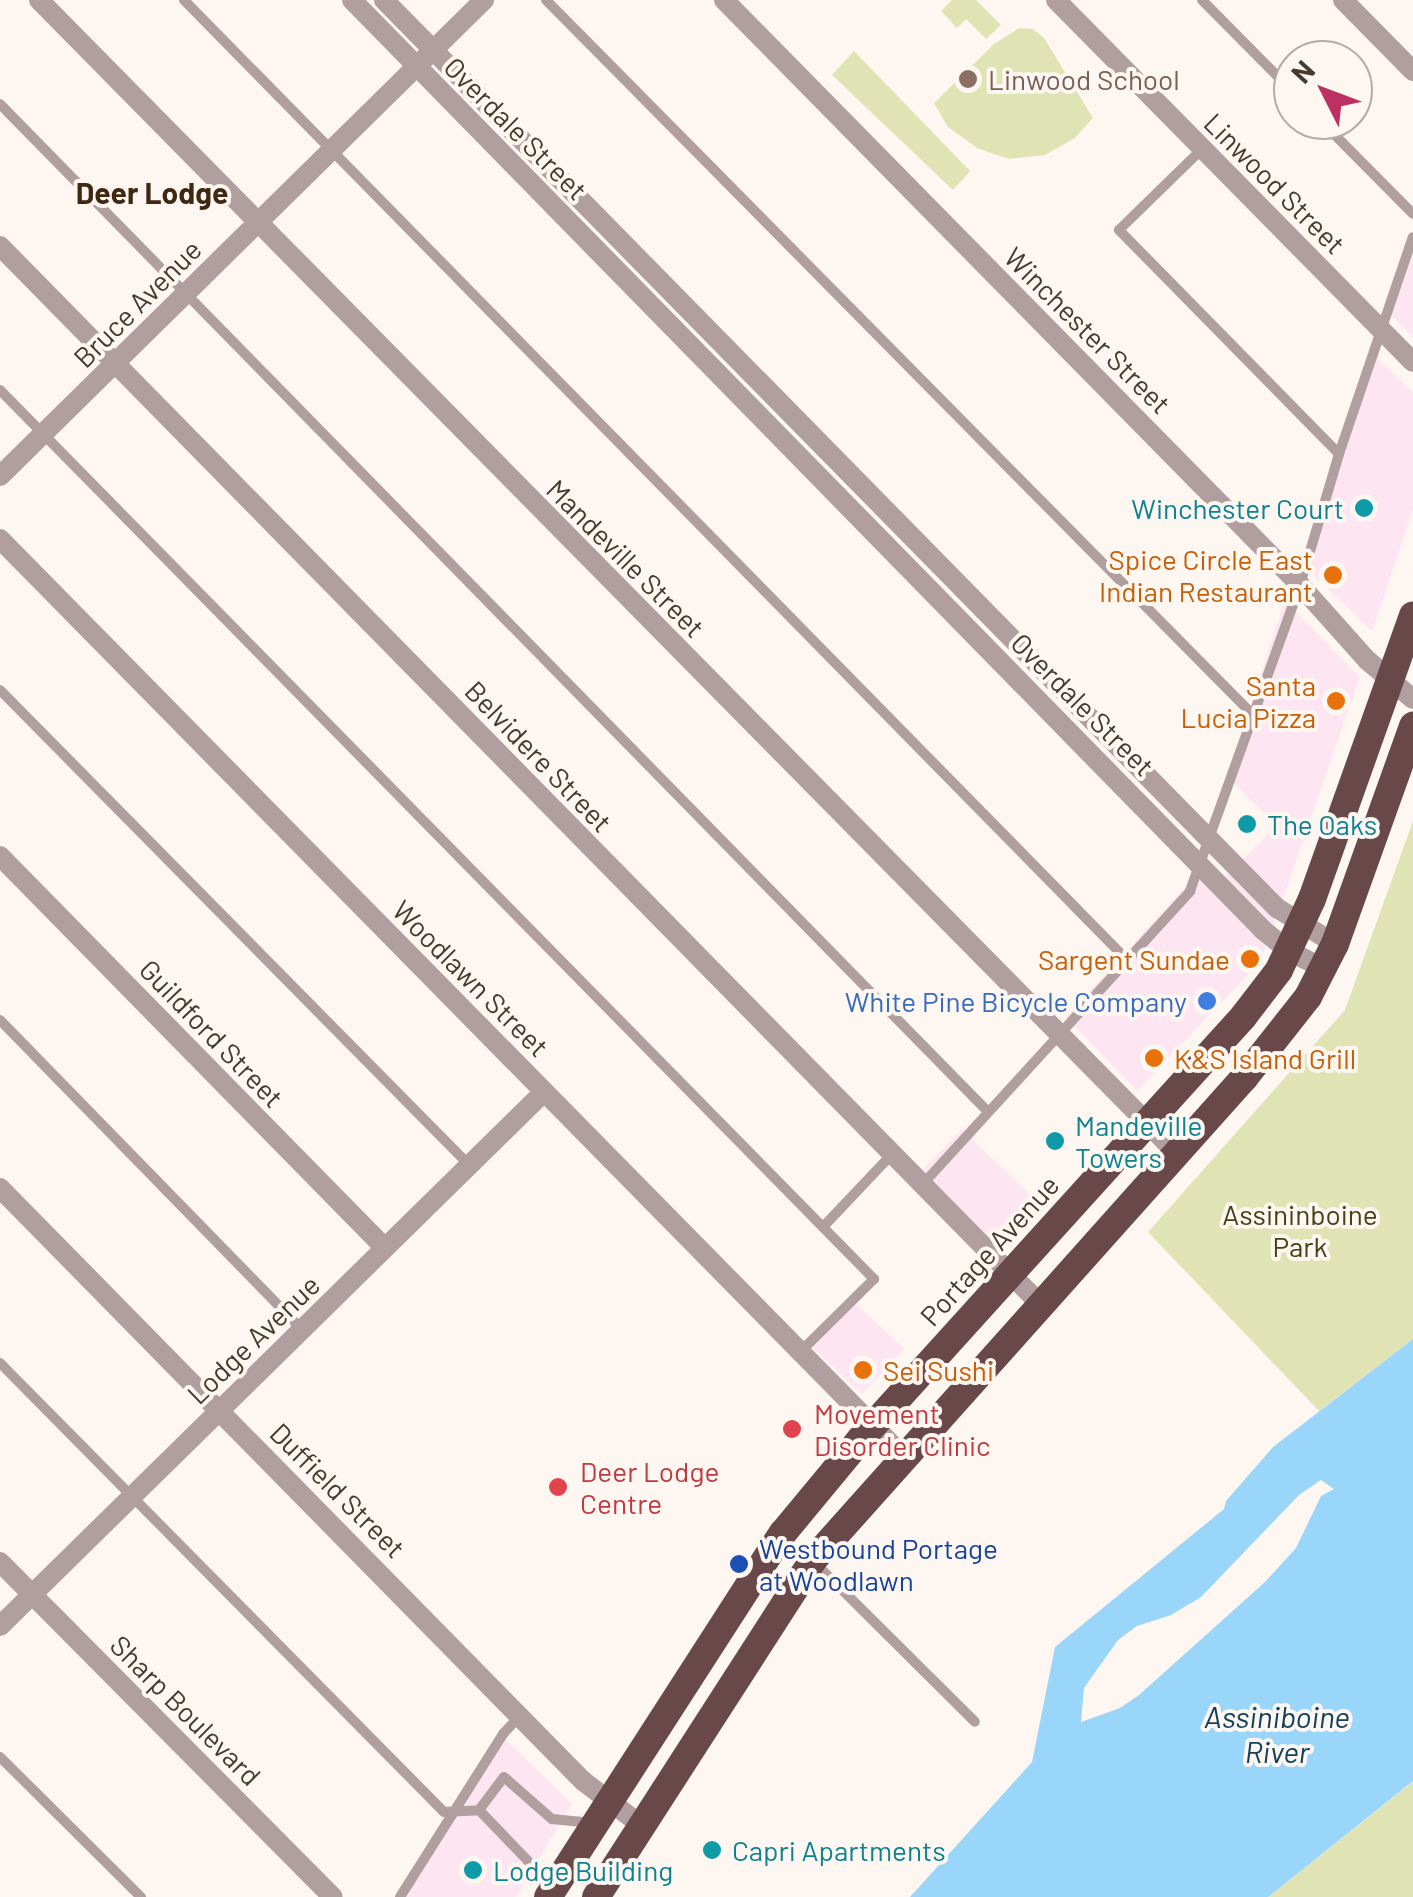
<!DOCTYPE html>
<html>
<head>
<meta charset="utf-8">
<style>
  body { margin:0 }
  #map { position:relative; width:1413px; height:1897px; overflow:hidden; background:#fdf6f1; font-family:Barlow,sans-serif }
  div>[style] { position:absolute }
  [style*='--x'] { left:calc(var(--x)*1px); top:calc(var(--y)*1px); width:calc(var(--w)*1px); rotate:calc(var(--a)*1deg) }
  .commercial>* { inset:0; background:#fde6f2; transform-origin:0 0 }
  .green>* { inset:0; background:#e0e4b4 }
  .water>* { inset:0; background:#9ad5fa }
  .service>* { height:10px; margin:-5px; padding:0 5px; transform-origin:5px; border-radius:5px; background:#b19e9f }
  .minor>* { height:20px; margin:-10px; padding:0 10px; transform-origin:10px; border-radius:10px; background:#b19e9f }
  .trunk>* { height:28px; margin:-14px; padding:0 14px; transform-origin:14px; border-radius:14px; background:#69484a }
  .dots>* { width:28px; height:28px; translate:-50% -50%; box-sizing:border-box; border:5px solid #fdf6f1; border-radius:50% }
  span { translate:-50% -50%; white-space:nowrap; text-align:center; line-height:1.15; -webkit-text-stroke:8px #fdf6f1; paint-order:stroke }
  .education-label { font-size:28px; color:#785e54 }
  .left { translate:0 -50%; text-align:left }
  .street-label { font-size:28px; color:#463a2f }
  .culture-label { font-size:28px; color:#0d838f }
  .right { translate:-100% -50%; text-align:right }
  .food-label { font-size:28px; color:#c56008 }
  .shop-label { font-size:28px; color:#366cbe }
  .park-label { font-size:28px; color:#414214 }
  .health-label { font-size:28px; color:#be3a42 }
  .transit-label { font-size:28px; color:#164399 }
  .neighbourhood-label { font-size:30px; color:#3f2812; font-weight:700 }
  .water-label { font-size:30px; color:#12415a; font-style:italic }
  .north { position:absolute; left:1273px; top:40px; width:100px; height:100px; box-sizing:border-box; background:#fdf6f1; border:2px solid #b4aba3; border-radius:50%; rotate:312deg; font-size:28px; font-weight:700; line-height:40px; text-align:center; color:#463a2f }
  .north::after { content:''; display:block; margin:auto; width:35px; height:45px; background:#bd3062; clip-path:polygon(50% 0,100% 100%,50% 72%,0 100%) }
</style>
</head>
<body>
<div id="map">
  <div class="commercial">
    <i style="clip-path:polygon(1413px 255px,1413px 337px,1391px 315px)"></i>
    <i style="clip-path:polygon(1377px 358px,1413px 392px,1413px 510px,1372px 631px,1305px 567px)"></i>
    <i style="clip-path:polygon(1285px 601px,1360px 677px,1261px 961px,1137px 1091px,1066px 1017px,1190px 882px,1198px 861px,1219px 883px,1276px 826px,1227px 776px)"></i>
    <i style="left:962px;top:1129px;width:104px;height:68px;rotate:44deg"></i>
    <i style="left:853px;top:1301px;width:70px;height:62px;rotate:43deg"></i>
    <i style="clip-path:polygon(502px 1736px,572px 1804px,516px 1897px,401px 1897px)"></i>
  </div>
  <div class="green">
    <i style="clip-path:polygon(952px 0,976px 0,1001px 25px,986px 39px,966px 19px,957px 28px,941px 11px)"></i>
    <i style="clip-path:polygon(1019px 28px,1033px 29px,1044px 38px,1093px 118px,1075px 138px,1045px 155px,1009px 159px,977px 148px,948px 127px,934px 103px,994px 44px)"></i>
    <i style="clip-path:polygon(854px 51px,970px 171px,953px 190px,832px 75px)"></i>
    <i style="clip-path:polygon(1413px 821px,1413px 1339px,1319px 1411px,1148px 1232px,1345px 1010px)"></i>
    <i style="clip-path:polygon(1413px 1781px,1413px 1897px,1268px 1897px,1410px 1784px)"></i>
  </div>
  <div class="water">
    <i style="clip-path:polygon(evenodd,1413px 1339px,1413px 1781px,1268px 1897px,910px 1897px,1032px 1762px,1055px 1647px,1224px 1509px,1226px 1501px,1273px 1447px,1413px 1339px,1321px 1480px,1334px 1489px,1321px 1496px,1296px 1548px,1265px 1582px,1139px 1695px,1120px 1708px,1081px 1722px,1084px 1688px,1118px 1640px,1137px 1626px,1171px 1615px,1201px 1597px,1299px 1495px,1321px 1480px)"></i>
  </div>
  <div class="service">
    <i style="--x:184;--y:0;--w:1344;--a:45.51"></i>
    <i style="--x:546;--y:0;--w:1006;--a:45.32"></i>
    <i style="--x:1202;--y:0;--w:129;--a:45.3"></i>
    <i style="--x:0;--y:104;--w:1411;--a:45.57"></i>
    <i style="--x:1320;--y:120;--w:132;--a:45.3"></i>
    <i style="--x:1202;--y:149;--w:116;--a:135.7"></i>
    <i style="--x:1119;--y:230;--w:314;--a:45.5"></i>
    <i style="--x:0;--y:390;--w:1247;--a:45.49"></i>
    <i style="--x:874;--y:1279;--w:103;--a:135.4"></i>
    <i style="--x:0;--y:690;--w:668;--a:45.36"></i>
    <i style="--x:0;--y:1020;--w:433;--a:45.7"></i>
    <i style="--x:922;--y:1185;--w:398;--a:-47.6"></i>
    <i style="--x:1190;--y:891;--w:325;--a:-70.2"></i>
    <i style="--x:1300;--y:585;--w:137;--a:-73.4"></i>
    <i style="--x:1339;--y:454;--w:229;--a:-71.2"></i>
    <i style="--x:823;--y:1227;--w:99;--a:-46.6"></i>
    <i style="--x:0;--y:1363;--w:631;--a:45.32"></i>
    <i style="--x:444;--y:1812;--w:35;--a:-3"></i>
    <i style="--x:813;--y:1561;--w:228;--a:44.8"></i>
    <i style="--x:0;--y:1757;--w:199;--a:44.8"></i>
    <i style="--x:552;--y:1886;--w:105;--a:-133.8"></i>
    <i style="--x:479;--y:1810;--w:41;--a:-52.9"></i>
    <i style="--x:504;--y:1777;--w:64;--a:41.2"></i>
    <i style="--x:552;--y:1819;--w:41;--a:5.6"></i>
    <i style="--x:400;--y:1897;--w:193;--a:-57.7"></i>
    <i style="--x:503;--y:1734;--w:26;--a:-47"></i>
  </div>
  <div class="minor">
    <i style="--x:39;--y:0;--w:1619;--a:45.38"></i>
    <i style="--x:352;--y:0;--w:1302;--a:45.59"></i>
    <i style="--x:1263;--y:930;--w:33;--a:39"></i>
    <i style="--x:1289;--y:951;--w:39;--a:27"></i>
    <i style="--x:384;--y:0;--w:1274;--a:45.48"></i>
    <i style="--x:1277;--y:908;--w:68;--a:31.8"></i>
    <i style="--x:724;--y:0;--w:821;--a:45.44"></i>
    <i style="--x:1300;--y:585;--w:101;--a:48.2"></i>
    <i style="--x:1367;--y:660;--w:60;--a:40.3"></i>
    <i style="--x:1056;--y:0;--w:508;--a:45.4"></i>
    <i style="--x:1343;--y:0;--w:100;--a:45.4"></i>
    <i style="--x:0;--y:246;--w:1484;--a:45.49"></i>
    <i style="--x:0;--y:476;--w:679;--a:-44.52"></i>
    <i style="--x:0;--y:539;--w:1287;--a:45.44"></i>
    <i style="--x:0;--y:856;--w:549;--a:45.52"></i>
    <i style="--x:0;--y:1188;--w:832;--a:45.49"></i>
    <i style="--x:583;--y:1781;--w:73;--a:37.2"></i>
    <i style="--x:0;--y:1562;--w:472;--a:45.2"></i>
    <i style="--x:0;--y:1626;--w:762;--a:-44.47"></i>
  </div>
  <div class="trunk">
    <i style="--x:548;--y:1897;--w:433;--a:-57.2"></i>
    <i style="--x:783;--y:1533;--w:119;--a:-50.4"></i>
    <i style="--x:859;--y:1441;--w:572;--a:-47.83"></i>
    <i style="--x:1243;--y:1017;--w:59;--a:-52.5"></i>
    <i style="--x:1279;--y:970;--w:78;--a:-65.1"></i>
    <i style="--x:1312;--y:899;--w:301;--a:-70.4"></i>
    <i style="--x:596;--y:1897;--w:401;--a:-57.2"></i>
    <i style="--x:813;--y:1560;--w:647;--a:-48.2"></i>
    <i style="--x:1244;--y:1078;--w:103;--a:-51.7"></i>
    <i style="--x:1308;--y:997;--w:59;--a:-63"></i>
    <i style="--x:1335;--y:944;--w:232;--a:-70.3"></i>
  </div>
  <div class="dots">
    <i style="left:968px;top:79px;background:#8d6e63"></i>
    <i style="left:1364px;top:508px;background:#0f9aa8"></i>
    <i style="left:1333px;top:575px;background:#e8710a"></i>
    <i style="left:1336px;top:701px;background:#e8710a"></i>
    <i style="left:1247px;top:824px;background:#0f9aa8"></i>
    <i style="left:1250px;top:959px;background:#e8710a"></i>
    <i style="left:1207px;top:1001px;background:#3f7fe0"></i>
    <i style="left:1154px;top:1058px;background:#e8710a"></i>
    <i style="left:1055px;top:1141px;background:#0f9aa8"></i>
    <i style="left:863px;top:1370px;background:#e8710a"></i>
    <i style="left:792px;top:1429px;background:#e0444e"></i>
    <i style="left:558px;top:1487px;background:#e0444e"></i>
    <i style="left:739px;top:1564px;background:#1a4fb4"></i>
    <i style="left:712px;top:1850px;background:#0f9aa8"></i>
    <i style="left:473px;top:1870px;background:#0f9aa8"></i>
  </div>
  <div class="education-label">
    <span class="left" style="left:988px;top:79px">Linwood School</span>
  </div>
  <div class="street-label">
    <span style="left:516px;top:128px;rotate:45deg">Overdale Street</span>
    <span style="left:1275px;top:183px;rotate:45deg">Linwood Street</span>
    <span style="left:137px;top:303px;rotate:-45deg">Bruce Avenue</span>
    <span style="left:1088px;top:330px;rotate:45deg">Winchester Street</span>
    <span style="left:626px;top:558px;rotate:45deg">Mandeville Street</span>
    <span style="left:1083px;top:704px;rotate:45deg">Overdale Street</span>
    <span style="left:539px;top:756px;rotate:46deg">Belvidere Street</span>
    <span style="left:471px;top:978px;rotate:45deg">Woodlawn Street</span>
    <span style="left:212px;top:1033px;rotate:46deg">Guildford Street</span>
    <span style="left:989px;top:1250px;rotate:-48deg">Portage Avenue</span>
    <span style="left:253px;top:1339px;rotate:-44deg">Lodge Avenue</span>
    <span style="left:338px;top:1490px;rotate:45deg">Duffield Street</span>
    <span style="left:186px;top:1710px;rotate:45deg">Sharp Boulevard</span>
  </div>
  <div class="culture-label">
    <span class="right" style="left:1344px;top:508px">Winchester Court</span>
    <span class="left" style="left:1267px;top:824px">The Oaks</span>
    <span class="left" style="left:1075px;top:1141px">Mandeville<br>Towers</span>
    <span class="left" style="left:732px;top:1850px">Capri Apartments</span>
    <span class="left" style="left:493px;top:1870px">Lodge Building</span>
  </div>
  <div class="food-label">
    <span class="right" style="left:1313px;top:575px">Spice Circle East<br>Indian Restaurant</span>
    <span class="right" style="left:1316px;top:701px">Santa<br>Lucia Pizza</span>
    <span class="right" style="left:1230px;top:959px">Sargent Sundae</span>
    <span class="left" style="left:1174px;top:1058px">K&amp;S Island Grill</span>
    <span class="left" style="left:883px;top:1370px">Sei Sushi</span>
  </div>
  <div class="shop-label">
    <span class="right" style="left:1187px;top:1001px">White Pine Bicycle Company</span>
  </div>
  <div class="park-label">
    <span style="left:1300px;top:1230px">Assininboine<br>Park</span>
  </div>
  <div class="health-label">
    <span class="left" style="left:814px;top:1429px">Movement<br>Disorder Clinic</span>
    <span class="left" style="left:580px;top:1487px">Deer Lodge<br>Centre</span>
  </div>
  <div class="transit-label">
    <span class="left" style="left:759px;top:1564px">Westbound Portage<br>at Woodlawn</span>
  </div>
  <div class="neighbourhood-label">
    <span style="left:152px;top:192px">Deer Lodge</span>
  </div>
  <div class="water-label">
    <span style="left:1277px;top:1733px">Assiniboine<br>River</span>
  </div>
  <div class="north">N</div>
</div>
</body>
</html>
